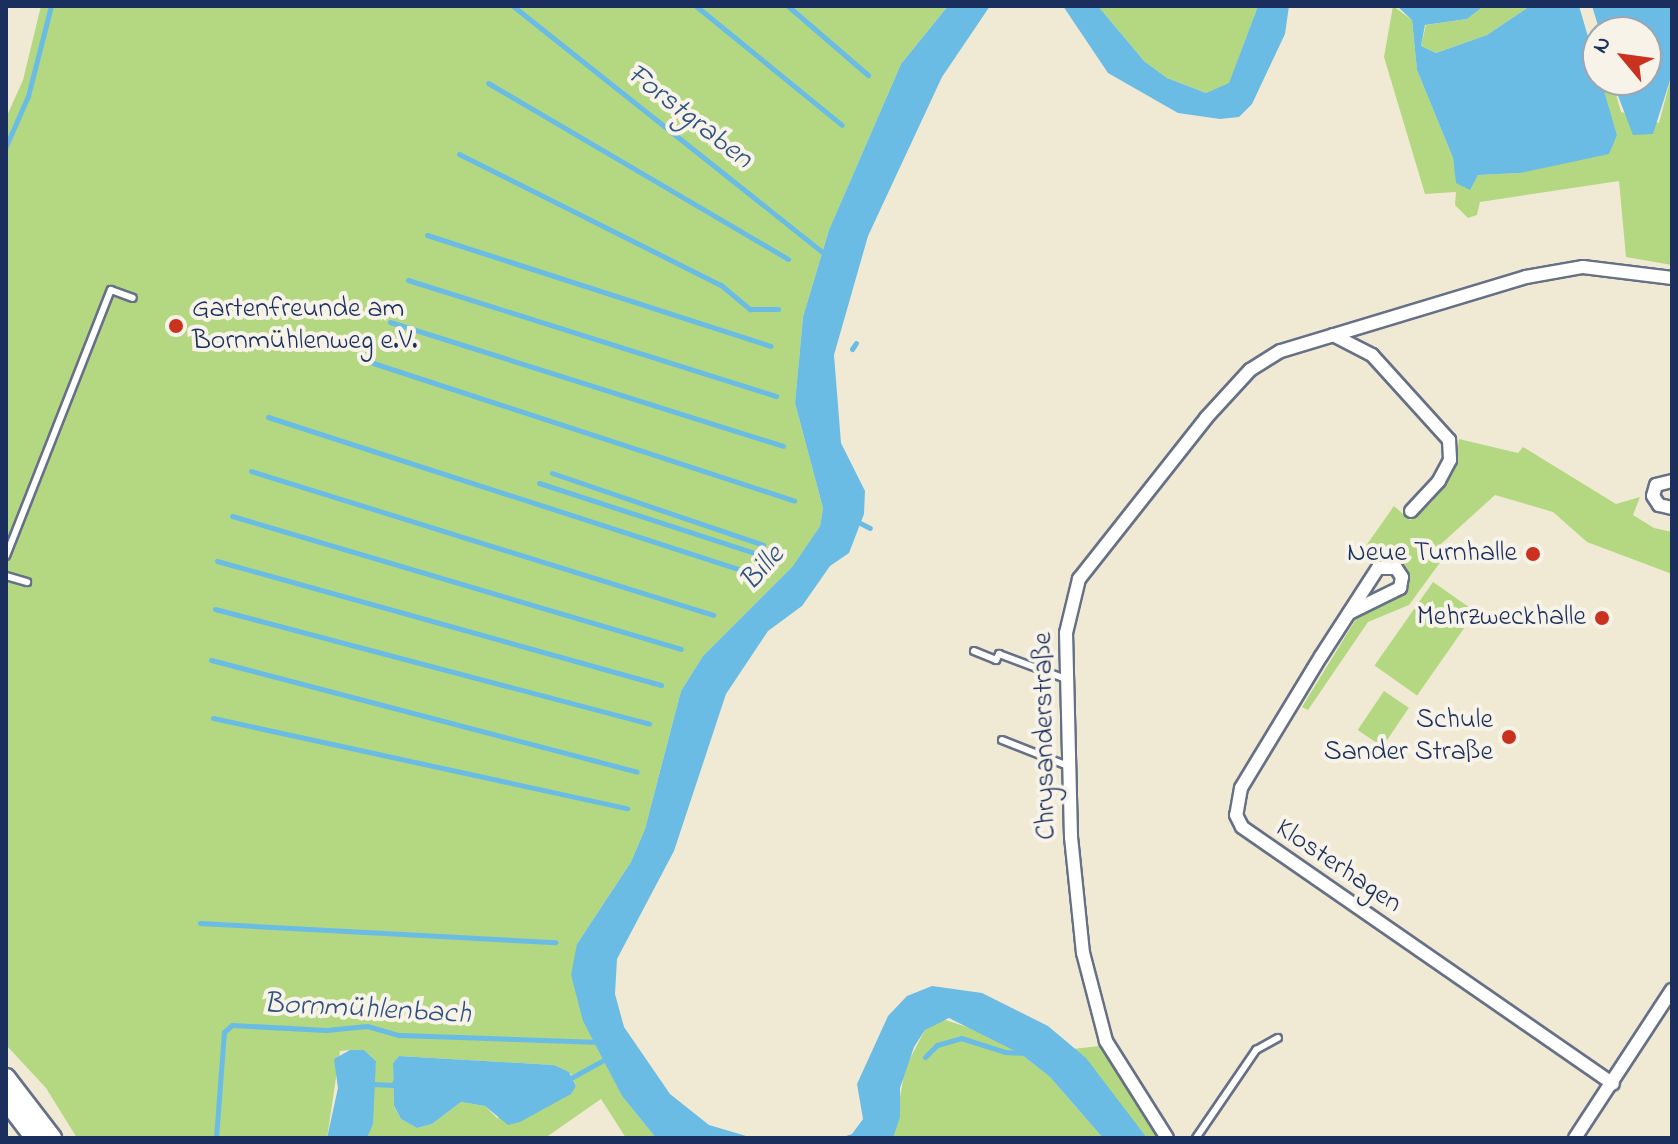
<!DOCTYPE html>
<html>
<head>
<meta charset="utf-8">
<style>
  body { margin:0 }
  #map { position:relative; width:1678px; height:1144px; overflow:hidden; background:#f0ead4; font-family:"Indie Flower",sans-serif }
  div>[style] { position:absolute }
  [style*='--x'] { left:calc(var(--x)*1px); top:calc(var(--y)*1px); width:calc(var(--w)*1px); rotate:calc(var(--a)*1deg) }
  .green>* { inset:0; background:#b3d881; transform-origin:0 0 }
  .water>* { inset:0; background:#6abce5 }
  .stream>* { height:5px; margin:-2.5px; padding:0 2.5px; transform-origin:2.5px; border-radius:2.5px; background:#6abce5 }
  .roads { filter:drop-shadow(2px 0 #667087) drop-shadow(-2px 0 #667087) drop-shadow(0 2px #667087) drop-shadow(0 -2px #667087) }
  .service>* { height:6px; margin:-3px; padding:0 3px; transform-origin:3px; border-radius:3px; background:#fff }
  .minor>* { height:12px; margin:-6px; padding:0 6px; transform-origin:6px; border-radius:6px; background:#fff }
  .secondary>* { height:18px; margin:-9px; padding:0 9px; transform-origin:9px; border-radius:9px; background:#fff }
  .dots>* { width:22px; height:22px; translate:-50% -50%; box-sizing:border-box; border:4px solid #f7f3e8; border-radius:50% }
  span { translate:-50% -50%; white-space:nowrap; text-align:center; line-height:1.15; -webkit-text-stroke:8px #f7f3e8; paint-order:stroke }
  .poi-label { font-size:28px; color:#1b2f5e }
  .left { translate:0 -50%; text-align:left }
  .right { translate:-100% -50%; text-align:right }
  .street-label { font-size:28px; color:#1b2f5e }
  .water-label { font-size:30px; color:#2f5280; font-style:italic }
  .frame { position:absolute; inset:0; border:8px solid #1b2f5e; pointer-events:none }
  .north { position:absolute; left:1582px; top:16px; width:80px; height:80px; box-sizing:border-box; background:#f7f3e8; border:2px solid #9fa5b1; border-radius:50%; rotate:299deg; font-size:22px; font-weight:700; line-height:32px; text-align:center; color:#1b2f5e }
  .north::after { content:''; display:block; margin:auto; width:28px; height:36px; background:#c8321e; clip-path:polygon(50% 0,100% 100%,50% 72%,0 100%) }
</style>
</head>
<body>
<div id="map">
  <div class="green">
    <i style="clip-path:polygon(evenodd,41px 6px,948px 6px,901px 64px,829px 230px,803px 317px,795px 403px,823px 508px,820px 526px,794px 565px,703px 656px,681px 691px,645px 829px,631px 862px,577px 944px,595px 1042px,622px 1096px,656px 1138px,626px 1138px,601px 1099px,545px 1138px,367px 1138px,376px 1061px,364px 1050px,350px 1050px,340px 1051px,327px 1138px,77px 1138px,46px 1088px,6px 1045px,6px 118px,23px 80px,41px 6px,399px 1056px,554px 1065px,571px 1074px,576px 1086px,497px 1118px,485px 1106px,461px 1102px,432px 1124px,417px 1128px,401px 1119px,394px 1107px,393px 1063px,399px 1056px)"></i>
    <i style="clip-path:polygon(1098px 6px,1258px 6px,1229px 84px,1206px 93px,1167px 78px,1144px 61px)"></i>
    <i style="clip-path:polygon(1393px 6px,1412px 20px,1417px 70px,1453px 158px,1457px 183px,1470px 189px,1478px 175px,1520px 173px,1617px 135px,1600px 80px,1612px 80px,1621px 112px,1659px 123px,1672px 74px,1672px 265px,1626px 257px,1619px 181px,1480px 202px,1477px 215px,1468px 218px,1455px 205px,1456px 192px,1425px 194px,1384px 57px)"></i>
    <i style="clip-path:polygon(1484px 6px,1530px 6px,1487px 35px,1436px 53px,1421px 46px,1426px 25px,1467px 19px)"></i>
    <i style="clip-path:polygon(1459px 439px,1518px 453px,1523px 447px,1616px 504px,1640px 497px,1633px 515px,1654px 528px,1672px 532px,1672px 574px,1587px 542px,1553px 512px,1495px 495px,1441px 544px,1447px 553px,1409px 605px,1368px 622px,1308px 710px,1302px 707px,1356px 619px,1405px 591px,1407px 568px,1391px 558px,1376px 561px,1363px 550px,1394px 506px,1410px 520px,1431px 503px,1456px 465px)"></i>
    <i style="left:1433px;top:582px;width:52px;height:102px;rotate:35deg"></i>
    <i style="left:1384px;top:691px;width:30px;height:47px;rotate:34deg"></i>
    <i style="clip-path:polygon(939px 1018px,986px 1033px,1021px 1054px,1050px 1077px,1103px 1138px,893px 1138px,905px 1068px,925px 1030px)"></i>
    <i style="clip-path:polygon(1108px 1045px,1167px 1138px,1147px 1138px,1073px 1049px)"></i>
  </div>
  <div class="water">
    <i style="clip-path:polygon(948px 6px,990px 6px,942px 77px,868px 236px,834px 355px,841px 443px,865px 491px,864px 514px,849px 553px,830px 566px,802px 606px,768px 631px,726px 694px,674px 851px,617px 959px,615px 994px,624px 1027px,670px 1094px,709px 1125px,753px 1138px,656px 1138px,622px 1096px,583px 1021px,571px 975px,577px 944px,631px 862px,645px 829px,681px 691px,703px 656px,793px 566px,820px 526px,823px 508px,795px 403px,803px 317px,829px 230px,901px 64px)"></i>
    <i style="clip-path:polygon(1063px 6px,1098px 6px,1144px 61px,1167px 78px,1206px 93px,1229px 83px,1258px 6px,1289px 6px,1285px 34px,1252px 104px,1239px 117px,1220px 119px,1178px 113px,1108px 73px)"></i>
    <i style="clip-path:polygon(1397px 6px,1484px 6px,1467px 19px,1425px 25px,1421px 46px,1436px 53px,1487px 35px,1530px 6px,1579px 6px,1617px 135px,1609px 154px,1520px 173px,1478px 175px,1470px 190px,1456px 183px,1453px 158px,1417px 70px,1412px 20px)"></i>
    <i style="clip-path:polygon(1592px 6px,1672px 6px,1672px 74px,1653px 134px,1633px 135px,1612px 80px,1646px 80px,1646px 32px,1600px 32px)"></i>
    <i style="clip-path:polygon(932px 986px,982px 993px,1048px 1026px,1086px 1058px,1147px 1138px,1103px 1138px,1050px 1077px,1021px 1054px,949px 1018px,925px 1030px,914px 1047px,900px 1088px,900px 1117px,893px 1138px,840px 1138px,852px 1134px,863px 1119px,857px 1084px,888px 1016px,907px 996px)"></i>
    <i style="clip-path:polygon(350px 1050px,364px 1050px,376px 1061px,373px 1124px,367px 1138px,327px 1138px,338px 1088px,334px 1059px)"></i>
    <i style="clip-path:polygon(399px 1056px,554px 1065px,569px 1072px,576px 1086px,571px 1094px,520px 1122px,508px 1125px,485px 1106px,461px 1102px,432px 1124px,417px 1128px,401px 1119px,394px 1106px,393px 1063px)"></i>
  </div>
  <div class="stream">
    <i style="--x:513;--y:6;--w:403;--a:38.5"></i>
    <i style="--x:696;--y:6;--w:188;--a:39.2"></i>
    <i style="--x:788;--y:6;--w:106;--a:40.8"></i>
    <i style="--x:488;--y:83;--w:348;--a:30.4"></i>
    <i style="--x:6;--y:146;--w:55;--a:-66.3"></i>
    <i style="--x:28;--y:96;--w:93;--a:-75.7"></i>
    <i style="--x:459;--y:154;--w:293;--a:26.6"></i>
    <i style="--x:721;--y:285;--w:38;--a:40"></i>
    <i style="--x:750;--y:309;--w:28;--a:0"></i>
    <i style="--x:427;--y:235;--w:361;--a:17.9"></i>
    <i style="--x:408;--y:280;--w:386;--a:17.5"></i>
    <i style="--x:390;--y:322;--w:412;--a:17.5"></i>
    <i style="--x:852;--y:349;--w:7;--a:-56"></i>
    <i style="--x:373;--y:363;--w:443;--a:18.1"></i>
    <i style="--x:268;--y:417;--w:497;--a:17.9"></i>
    <i style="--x:251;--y:471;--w:484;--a:17.3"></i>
    <i style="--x:552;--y:473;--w:223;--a:18.8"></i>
    <i style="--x:539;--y:483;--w:243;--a:18"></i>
    <i style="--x:232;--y:516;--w:468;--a:16.5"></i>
    <i style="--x:860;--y:523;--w:11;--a:27"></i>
    <i style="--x:217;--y:561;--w:461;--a:15.6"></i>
    <i style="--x:215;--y:609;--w:449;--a:14.8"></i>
    <i style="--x:211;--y:660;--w:440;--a:14.7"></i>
    <i style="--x:213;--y:718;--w:424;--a:12.3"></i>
    <i style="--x:200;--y:923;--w:356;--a:3.1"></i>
    <i style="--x:925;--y:1057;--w:17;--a:-45"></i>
    <i style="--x:937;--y:1045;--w:25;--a:-16"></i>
    <i style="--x:961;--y:1038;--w:46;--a:17.7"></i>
    <i style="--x:1005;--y:1052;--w:21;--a:3"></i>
    <i style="--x:569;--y:1079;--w:46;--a:-28.8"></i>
    <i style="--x:373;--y:1084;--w:20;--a:3"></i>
    <i style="--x:393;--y:1085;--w:6;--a:-59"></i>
    <i style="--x:216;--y:1138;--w:106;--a:-85.7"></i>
    <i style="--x:224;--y:1032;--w:11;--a:-41"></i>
    <i style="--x:232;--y:1025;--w:94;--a:3"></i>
    <i style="--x:326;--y:1030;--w:41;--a:-5.6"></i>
    <i style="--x:367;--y:1026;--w:33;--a:16"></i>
    <i style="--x:399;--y:1035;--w:200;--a:2"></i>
  </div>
  <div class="roads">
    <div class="service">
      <i style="--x:6;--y:556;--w:286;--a:-68.5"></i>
      <i style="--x:111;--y:290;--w:23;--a:20"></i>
      <i style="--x:6;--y:576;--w:22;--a:16"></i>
      <i style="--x:974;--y:651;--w:24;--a:22"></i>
      <i style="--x:996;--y:660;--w:7;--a:-63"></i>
      <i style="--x:999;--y:654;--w:72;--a:20.5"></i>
      <i style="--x:1002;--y:740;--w:71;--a:21.5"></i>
      <i style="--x:1196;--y:1138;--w:107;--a:-55.7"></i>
      <i style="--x:1256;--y:1050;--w:25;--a:-29"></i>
    </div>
    <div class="minor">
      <i style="--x:1333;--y:335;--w:44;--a:27.1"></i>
      <i style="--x:1372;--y:355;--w:115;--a:47.8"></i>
      <i style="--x:1449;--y:440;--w:20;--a:87"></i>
      <i style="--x:1450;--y:460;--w:24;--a:118"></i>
      <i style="--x:1439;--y:481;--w:41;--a:133"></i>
      <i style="--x:1672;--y:481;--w:16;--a:166"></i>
      <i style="--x:1656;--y:485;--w:11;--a:105"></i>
      <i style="--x:1653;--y:496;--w:11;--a:56"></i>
      <i style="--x:1659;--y:505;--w:13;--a:13"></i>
      <i style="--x:1349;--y:613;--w:57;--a:-26.1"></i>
      <i style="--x:1400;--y:588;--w:11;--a:-80"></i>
      <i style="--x:1402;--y:577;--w:11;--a:-124"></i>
      <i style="--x:1396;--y:568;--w:18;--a:180"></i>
      <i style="--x:1378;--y:568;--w:105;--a:122.9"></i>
      <i style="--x:1321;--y:656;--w:154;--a:121.2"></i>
      <i style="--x:1241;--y:788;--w:27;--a:100"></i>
      <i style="--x:1236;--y:815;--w:13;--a:63"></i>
      <i style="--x:1242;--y:827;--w:451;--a:34.7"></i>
      <i style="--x:1167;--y:1138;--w:115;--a:-122.2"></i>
      <i style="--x:1106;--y:1041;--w:91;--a:-104.6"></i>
      <i style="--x:1083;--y:953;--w:117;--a:-95.9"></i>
      <i style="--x:1071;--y:837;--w:204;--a:-91.4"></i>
      <i style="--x:1066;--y:633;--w:56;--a:-76.5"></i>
      <i style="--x:1079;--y:579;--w:205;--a:-51.7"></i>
      <i style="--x:1206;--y:418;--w:65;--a:-47.5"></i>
      <i style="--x:1250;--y:370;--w:36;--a:-32"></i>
      <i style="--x:1281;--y:351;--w:256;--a:-16.8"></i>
      <i style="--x:1526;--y:277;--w:58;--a:-10"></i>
      <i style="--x:1583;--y:267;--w:90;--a:7"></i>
      <i style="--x:1575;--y:1138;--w:177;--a:-56.8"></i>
    </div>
    <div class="secondary">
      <i style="--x:6;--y:1078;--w:76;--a:52.5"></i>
      <i style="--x:6;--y:1100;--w:48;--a:52.7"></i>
    </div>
  </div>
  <div class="dots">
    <i style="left:176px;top:326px;background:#c8321e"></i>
    <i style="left:1533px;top:554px;background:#c8321e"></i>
    <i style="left:1602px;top:618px;background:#c8321e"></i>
    <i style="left:1509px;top:737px;background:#c8321e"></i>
  </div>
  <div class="poi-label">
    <span class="left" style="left:192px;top:326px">Gartenfreunde am<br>Bornmühlenweg e.V.</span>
    <span class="right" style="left:1517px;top:554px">Neue Turnhalle</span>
    <span class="right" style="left:1586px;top:618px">Mehrzweckhalle</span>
    <span class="right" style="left:1493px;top:737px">Schule<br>Sander Straße</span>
  </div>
  <div class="street-label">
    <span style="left:1046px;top:736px;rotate:-91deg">Chrysanderstraße</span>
    <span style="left:1338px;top:867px;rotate:34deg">Klosterhagen</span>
  </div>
  <div class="water-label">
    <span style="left:689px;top:117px;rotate:38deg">Forstgraben</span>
    <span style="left:763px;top:569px;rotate:-48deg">Bille</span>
    <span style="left:367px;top:1010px;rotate:3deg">Bornmühlenbach</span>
  </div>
  <div class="frame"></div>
  <div class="north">N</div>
</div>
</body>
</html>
